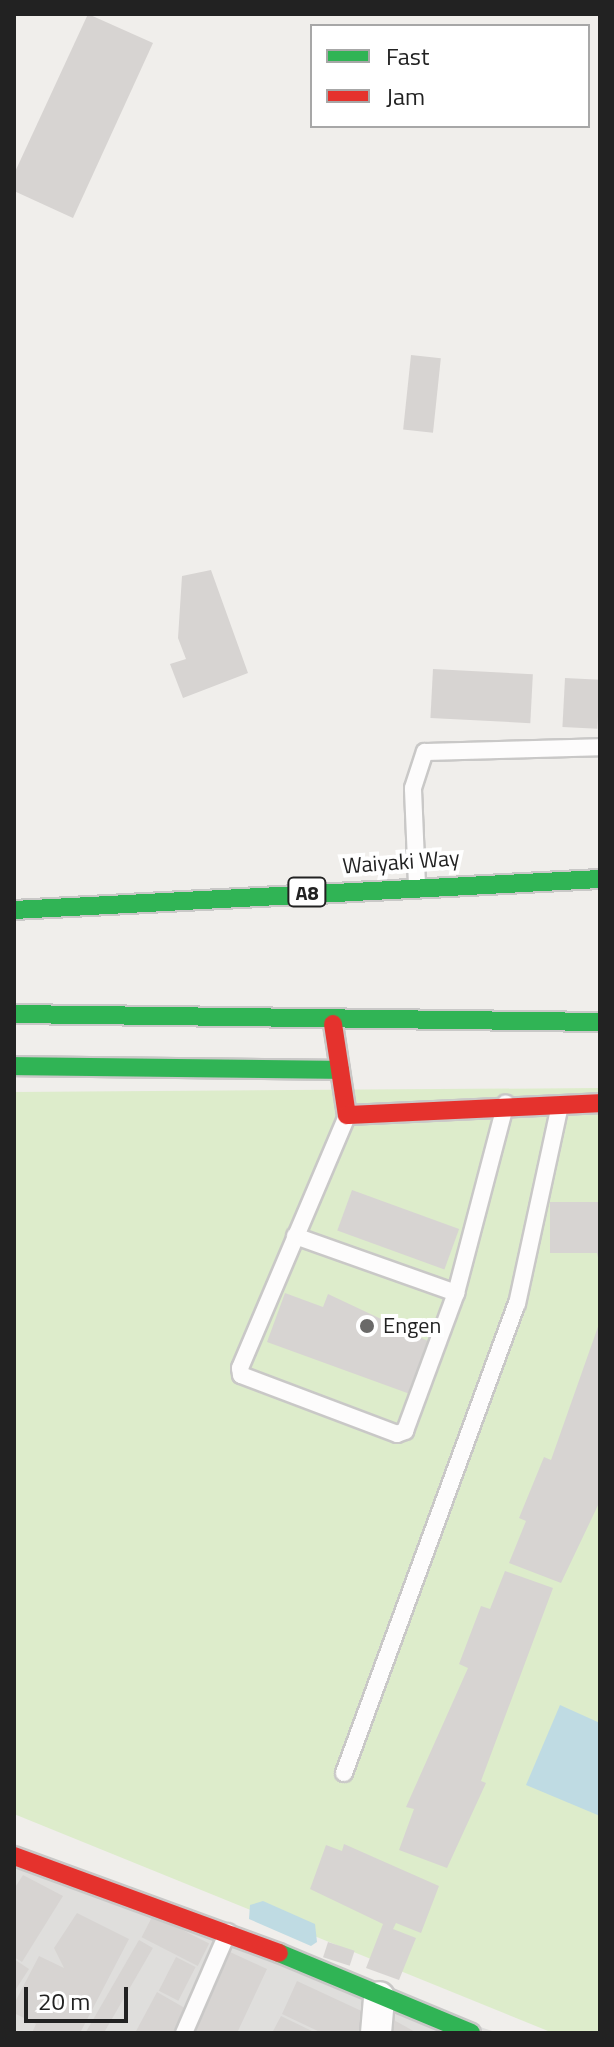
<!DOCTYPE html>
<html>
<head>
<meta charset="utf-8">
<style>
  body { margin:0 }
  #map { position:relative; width:614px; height:2047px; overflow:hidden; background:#f0eeeb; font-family:"Titillium Web",sans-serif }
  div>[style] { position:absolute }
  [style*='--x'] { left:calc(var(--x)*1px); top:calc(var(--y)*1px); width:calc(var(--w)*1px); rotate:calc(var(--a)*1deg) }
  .residential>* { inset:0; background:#dfdedc }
  .grass>* { inset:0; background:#ddeccb }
  .water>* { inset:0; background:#bfdbe3 }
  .building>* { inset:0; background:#d7d4d2; transform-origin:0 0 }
  .roads { filter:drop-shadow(2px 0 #c9c8c7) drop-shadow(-2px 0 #c9c8c7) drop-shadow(0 2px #c9c8c7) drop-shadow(0 -2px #c9c8c7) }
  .lane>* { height:16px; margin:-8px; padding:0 8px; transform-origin:8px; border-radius:8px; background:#fdfcfc }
  .street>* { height:30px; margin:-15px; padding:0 15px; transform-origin:15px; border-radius:15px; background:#fdfcfc }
  .fast>* { height:18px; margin:-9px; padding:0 9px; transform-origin:9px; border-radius:9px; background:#30b455 }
  .jam>* { height:18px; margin:-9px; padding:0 9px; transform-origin:9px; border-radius:9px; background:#e5322d }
  .dots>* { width:22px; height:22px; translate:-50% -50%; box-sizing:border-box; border:4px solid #fff; border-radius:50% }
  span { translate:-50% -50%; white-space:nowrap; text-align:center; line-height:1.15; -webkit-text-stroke:8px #fff; paint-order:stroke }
  .shield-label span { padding:2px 6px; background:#fff; border:2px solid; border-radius:6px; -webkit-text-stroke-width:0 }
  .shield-label { font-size:20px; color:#222; font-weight:700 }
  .street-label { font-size:22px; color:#222 }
  .poi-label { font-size:22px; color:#222 }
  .left { translate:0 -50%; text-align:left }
  .frame { position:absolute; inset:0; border:16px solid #222; pointer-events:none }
  .legend { position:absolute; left:310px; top:24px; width:280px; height:104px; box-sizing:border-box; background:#fff; border:2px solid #a7a7a7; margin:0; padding:10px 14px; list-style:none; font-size:24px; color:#222 }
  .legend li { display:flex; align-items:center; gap:16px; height:40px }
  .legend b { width:40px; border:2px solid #a7a7a7 }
  .scale { position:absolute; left:24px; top:1987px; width:104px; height:36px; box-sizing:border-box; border:4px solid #222; border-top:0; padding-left:10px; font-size:24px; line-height:28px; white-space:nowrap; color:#222; -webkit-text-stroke:6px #fff; paint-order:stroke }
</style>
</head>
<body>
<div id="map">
  <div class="residential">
    <i style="clip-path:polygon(14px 1854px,442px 2014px,498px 2033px,14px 2033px)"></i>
  </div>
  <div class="grass">
    <i style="clip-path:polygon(600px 1088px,600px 2033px,553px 2033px,14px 1814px,14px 1092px)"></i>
  </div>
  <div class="water">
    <i style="clip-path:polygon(560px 1705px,600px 1723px,600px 1816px,526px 1785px)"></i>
    <i style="clip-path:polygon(263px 1901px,315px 1924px,317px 1942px,311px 1946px,249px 1919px,250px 1905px)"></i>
  </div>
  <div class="building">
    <i style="clip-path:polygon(88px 14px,153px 43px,73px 218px,14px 191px,14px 174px)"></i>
    <i style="left:411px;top:355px;width:30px;height:75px;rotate:6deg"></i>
    <i style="clip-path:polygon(211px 570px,248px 673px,183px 698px,170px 664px,186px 659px,178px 638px,182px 576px)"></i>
    <i style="left:433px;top:669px;width:100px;height:49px;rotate:3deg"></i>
    <i style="left:565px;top:678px;width:35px;height:49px;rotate:3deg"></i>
    <i style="left:352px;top:1190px;width:114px;height:43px;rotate:20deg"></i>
    <i style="clip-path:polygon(550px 1202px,600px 1202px,600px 1267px,597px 1253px,550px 1253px)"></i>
    <i style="clip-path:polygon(285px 1293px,323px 1307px,328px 1294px,430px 1342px,410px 1394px,267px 1342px)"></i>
    <i style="clip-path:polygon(600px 1321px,600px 1501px,561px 1583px,509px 1563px,526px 1521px,519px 1518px,544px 1457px,551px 1460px)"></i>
    <i style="clip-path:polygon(505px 1571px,553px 1588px,481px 1781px,486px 1783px,447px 1868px,399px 1850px,414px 1809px,406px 1807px,468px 1668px,459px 1664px,481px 1606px,490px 1609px)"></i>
    <i style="clip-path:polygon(344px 1844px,439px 1886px,421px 1933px,396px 1923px,393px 1929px,416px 1938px,399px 1980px,366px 1968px,383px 1924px,310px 1889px,326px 1845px,342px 1851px)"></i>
    <i style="clip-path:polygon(23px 1875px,63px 1896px,22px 1962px,14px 1957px,14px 1889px)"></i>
    <i style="clip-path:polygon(77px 1913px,129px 1939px,80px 2033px,32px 2033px,36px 2024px,14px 2013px,14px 2004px,39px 1956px,64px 1968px,54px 1948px)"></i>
    <i style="left:153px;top:1915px;width:63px;height:25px;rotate:27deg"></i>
    <i style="left:139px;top:1940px;width:16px;height:107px;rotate:30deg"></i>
    <i style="left:328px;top:1942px;width:28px;height:16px;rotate:18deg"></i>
    <i style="clip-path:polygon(230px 1952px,267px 1969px,237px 2033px,193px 2033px)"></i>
    <i style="left:176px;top:1957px;width:22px;height:38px;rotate:27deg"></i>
    <i style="clip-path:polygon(14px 1959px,29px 1969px,14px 1992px)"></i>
    <i style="clip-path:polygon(297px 1981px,368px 2014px,359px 2033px,322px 2033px,282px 2014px)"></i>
    <i style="clip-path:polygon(157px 1992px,190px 2011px,178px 2033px,135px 2033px)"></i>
    <i style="clip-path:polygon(281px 2016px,316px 2033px,272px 2033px)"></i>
    <i style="clip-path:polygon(392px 2019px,417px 2033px,385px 2033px)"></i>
  </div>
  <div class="roads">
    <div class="lane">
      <i style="--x:417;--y:885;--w:97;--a:-92.4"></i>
      <i style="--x:413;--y:788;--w:38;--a:-72"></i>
      <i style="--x:425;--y:752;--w:175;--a:-1.6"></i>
      <i style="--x:347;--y:1116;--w:274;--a:113"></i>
      <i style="--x:240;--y:1368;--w:7;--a:82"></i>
      <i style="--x:241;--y:1375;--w:167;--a:20.7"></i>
      <i style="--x:397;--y:1434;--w:9;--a:-21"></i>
      <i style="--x:405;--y:1431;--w:147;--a:-69.7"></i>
      <i style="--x:456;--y:1293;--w:196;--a:-75.3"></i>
      <i style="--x:295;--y:1236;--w:171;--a:19.5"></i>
      <i style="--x:344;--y:1773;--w:500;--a:-69.8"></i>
      <i style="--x:517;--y:1304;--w:204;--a:-77.8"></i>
      <i style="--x:184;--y:2033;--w:110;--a:-66.5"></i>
    </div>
    <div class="street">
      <i style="--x:376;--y:2033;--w:36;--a:-85"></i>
    </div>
    <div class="fast">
      <i style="--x:14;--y:910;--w:587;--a:-3.03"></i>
      <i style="--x:14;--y:1014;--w:586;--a:0.78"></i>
      <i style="--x:14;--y:1066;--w:326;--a:0.7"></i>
      <i style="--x:279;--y:1953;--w:208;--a:22.6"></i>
    </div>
    <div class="jam">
      <i style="--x:333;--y:1024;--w:92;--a:81.3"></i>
      <i style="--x:347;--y:1115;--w:253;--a:-2.7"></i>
      <i style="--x:14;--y:1856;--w:282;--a:20.1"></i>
    </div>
  </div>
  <div class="dots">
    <i style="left:367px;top:1326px;background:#6a6968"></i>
  </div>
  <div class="shield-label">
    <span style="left:307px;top:892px">A8</span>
  </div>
  <div class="street-label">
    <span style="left:401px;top:862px;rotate:-4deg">Waiyaki Way</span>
  </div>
  <div class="poi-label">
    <span class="left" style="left:383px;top:1326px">Engen</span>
  </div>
  <div class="frame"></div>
  <ul class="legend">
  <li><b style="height:10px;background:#30b455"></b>Fast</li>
  <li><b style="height:10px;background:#e5322d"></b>Jam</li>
  </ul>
  <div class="scale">20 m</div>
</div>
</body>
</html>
